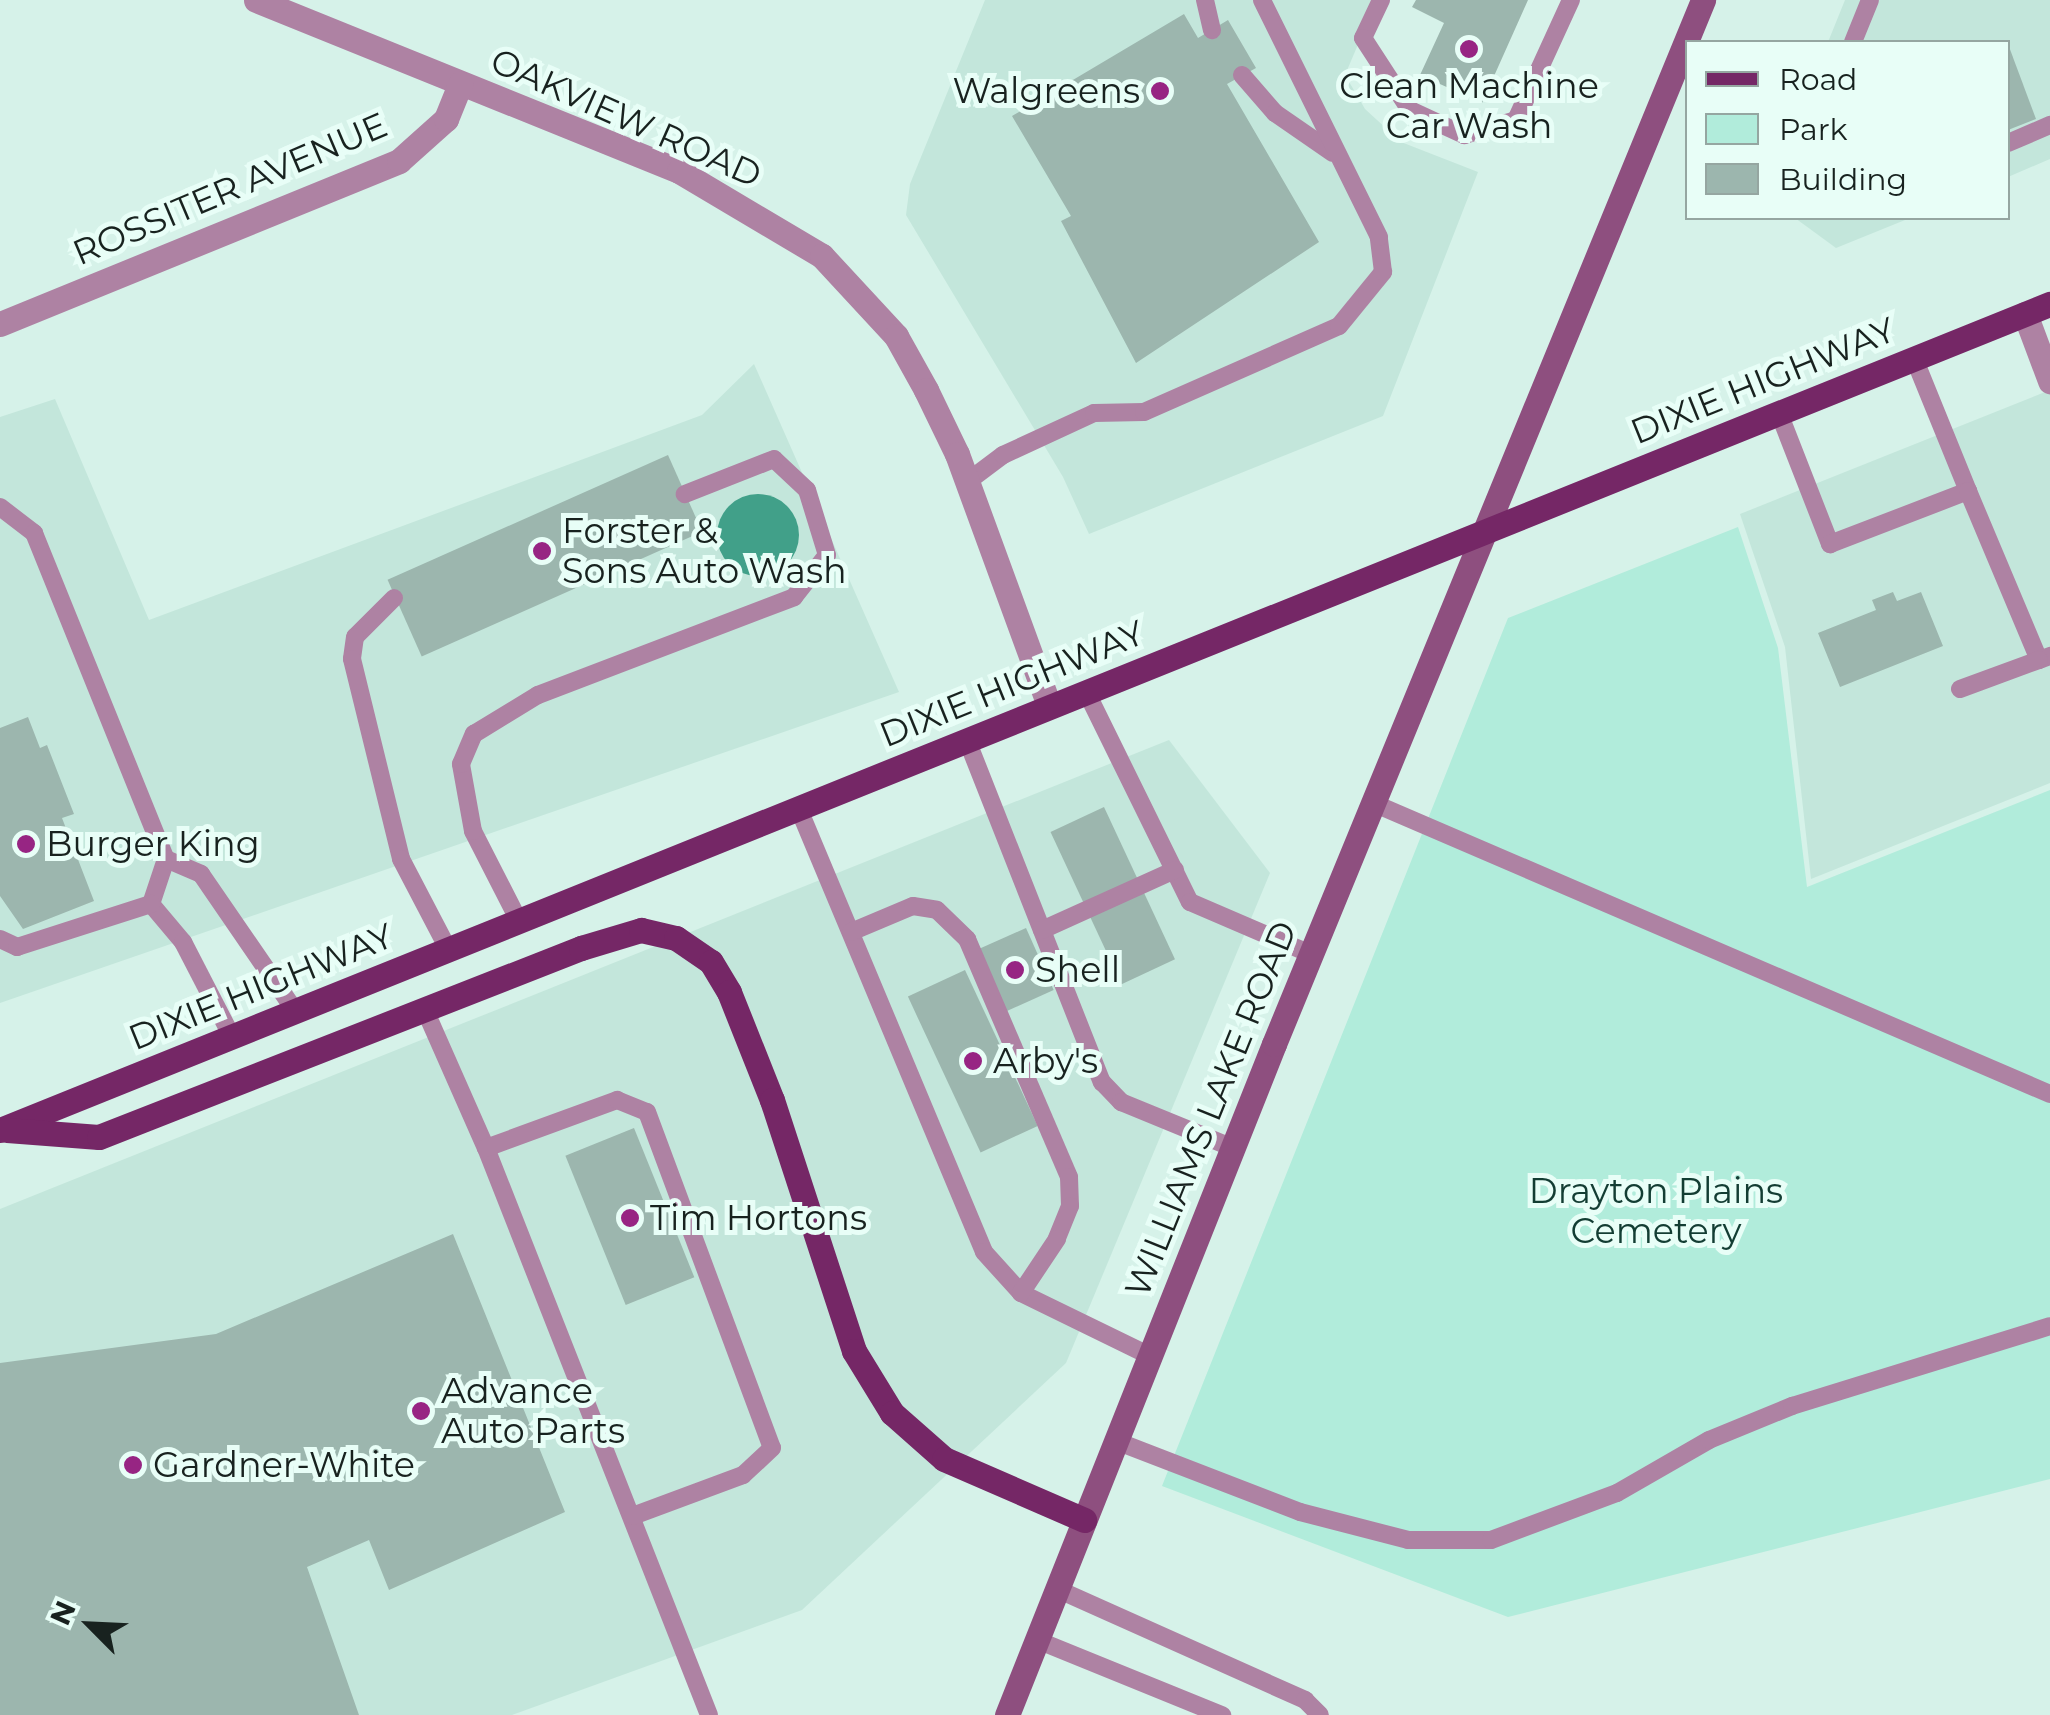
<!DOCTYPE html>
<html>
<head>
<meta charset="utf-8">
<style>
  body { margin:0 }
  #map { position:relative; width:2050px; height:1715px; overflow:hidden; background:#d6f2e9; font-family:Montserrat,sans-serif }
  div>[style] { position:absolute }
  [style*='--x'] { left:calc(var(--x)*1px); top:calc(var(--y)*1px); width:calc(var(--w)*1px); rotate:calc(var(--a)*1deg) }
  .built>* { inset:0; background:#c3e6db }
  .green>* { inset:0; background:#b1ecdb }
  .water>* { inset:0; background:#41a089 }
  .round { border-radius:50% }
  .building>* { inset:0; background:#9cb6ae; transform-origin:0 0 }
  .lane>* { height:18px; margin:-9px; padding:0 9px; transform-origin:9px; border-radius:9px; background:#ae82a3 }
  .street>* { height:25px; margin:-12.5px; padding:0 12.5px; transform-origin:12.5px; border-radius:12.5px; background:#ae82a3 }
  .secondary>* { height:25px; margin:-12.5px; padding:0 12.5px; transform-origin:12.5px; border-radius:12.5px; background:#8e4f7f }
  .primary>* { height:25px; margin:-12.5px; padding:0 12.5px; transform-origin:12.5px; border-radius:12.5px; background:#752766 }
  .dots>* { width:28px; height:28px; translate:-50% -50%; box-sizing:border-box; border:5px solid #e8fef7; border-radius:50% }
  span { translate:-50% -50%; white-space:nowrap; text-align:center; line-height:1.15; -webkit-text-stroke:10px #e8fef7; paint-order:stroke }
  .poi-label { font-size:35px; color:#18221f }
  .right { translate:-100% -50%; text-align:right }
  .left { translate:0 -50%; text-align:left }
  .street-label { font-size:35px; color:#18221f }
  .park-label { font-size:35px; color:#133d33 }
  .legend { position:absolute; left:1685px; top:40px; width:325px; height:180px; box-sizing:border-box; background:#e8fef7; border:2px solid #95a6a1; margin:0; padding:12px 18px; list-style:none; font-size:30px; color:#18221f }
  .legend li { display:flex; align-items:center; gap:20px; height:50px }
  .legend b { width:50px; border:2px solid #95a6a1 }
  .north { position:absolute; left:40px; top:1575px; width:100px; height:100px; -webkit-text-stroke:8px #e8fef7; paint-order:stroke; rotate:294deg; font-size:28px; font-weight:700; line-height:40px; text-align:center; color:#18221f }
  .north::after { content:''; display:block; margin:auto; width:35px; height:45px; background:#18221f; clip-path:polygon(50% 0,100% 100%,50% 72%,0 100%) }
</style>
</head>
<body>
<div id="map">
  <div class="built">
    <i style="clip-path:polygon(985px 0,1377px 0,1345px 75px,1365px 109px,1401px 142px,1478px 172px,1383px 416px,1089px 534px,1063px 477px,906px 215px,910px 184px)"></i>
    <i style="clip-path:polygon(1845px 0,2050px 0,2050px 159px,2008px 177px,2008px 42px,1828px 42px)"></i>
    <i style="clip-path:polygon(1795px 218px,1910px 218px,1836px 248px)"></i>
    <i style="clip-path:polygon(754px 364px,899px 692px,0 1003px,0 417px,55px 399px,149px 620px,702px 415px)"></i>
    <i style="clip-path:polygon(2050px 390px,2050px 783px,1811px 879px,1785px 647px,1740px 514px)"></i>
    <i style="clip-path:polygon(1169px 740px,1270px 873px,1066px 1363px,802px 1610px,512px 1715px,0 1715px,0 1209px)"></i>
  </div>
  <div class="green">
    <i style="clip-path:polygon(1738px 527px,1778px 648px,1807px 887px,2050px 790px,2050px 1479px,1508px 1617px,1162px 1486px,1508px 618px)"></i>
  </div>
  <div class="water">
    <i class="round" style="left:717px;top:494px;width:82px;height:82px"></i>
  </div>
  <div class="building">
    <i style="clip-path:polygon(1416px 0,1528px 0,1482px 103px,1420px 75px,1444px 23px,1412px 7px)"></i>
    <i style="clip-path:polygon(1184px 14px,1198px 38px,1228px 20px,1256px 68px,1227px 84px,1319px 242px,1136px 363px,1061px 221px,1071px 216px,1012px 116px)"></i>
    <i style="clip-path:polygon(2008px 44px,2036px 119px,2008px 130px)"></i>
    <i style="left:668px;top:455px;width:84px;height:307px;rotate:66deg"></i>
    <i style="clip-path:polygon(1893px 592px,1897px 601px,1921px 592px,1943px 646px,1840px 687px,1818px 633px,1876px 610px,1872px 600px)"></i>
    <i style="clip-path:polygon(28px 717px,40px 748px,47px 745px,74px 814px,62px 818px,94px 901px,23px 929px,0 896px,0 728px)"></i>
    <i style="left:1104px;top:807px;width:168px;height:59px;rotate:65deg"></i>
    <i style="left:1026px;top:928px;width:68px;height:56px;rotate:66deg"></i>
    <i style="left:965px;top:970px;width:172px;height:63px;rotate:65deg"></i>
    <i style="left:634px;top:1128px;width:161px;height:74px;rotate:68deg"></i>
    <i style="clip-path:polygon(453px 1234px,565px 1512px,389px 1590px,369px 1540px,307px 1567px,359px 1715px,0 1715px,0 1363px,216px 1334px)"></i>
  </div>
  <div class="lane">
    <i style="--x:1205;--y:0;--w:31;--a:77"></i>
    <i style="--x:1381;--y:0;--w:42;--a:115.3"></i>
    <i style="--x:1363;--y:38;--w:86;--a:56.9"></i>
    <i style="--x:1410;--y:110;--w:60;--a:24.8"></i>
    <i style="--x:1464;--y:135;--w:54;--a:-16.1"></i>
    <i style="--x:1516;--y:120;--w:132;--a:-65.4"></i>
    <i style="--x:1853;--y:42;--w:45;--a:-68"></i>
    <i style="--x:1242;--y:75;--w:50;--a:49"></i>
    <i style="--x:1275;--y:113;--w:70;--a:34.6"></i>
    <i style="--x:2008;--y:143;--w:46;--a:-23.2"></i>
    <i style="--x:1914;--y:358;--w:144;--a:67.9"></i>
    <i style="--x:1779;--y:413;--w:141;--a:68.7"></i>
    <i style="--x:1830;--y:544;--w:148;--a:-21"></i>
    <i style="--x:1968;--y:491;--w:183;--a:67.2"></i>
    <i style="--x:2039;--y:660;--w:12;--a:-20"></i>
    <i style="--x:967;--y:482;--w:45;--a:-36.9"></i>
    <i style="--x:1003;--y:455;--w:100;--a:-24.8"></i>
    <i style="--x:1094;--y:413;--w:50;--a:-1.1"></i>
    <i style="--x:1144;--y:412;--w:213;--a:-23.8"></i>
    <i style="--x:1339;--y:326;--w:70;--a:-50.8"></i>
    <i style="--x:1383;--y:272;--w:35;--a:-97"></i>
    <i style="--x:1379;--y:237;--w:264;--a:-116.3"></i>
    <i style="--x:0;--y:507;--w:43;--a:37.4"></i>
    <i style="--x:34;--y:533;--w:352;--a:68"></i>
    <i style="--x:166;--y:859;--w:47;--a:108.4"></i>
    <i style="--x:394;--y:598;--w:55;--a:135"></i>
    <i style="--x:355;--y:637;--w:22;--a:98"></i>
    <i style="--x:352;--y:659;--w:206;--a:76.2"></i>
    <i style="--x:401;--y:859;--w:102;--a:62.4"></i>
    <i style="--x:1960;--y:689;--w:84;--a:-20.2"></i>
    <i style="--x:1086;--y:691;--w:235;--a:63.8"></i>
    <i style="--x:1190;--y:902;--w:132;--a:23.3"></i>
    <i style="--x:967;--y:740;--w:368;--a:68.5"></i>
    <i style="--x:1102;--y:1082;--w:28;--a:46"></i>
    <i style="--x:1121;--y:1102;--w:121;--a:22.3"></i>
    <i style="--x:1373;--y:803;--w:737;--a:23.26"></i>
    <i style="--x:798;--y:807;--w:482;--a:67.3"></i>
    <i style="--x:984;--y:1252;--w:55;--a:47.9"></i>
    <i style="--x:1021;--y:1293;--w:144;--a:26"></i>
    <i style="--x:166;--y:859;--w:38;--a:23"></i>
    <i style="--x:201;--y:874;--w:166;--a:55.5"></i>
    <i style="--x:151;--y:904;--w:50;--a:49.9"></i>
    <i style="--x:183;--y:942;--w:107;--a:62.7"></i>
    <i style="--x:519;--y:921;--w:101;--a:-117.1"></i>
    <i style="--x:473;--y:831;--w:68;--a:-100.2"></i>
    <i style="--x:461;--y:764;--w:33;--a:-67"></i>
    <i style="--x:474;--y:734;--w:75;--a:-31.4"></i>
    <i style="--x:538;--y:695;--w:274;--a:-20.9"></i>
    <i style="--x:794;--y:597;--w:53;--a:-51.8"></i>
    <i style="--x:827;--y:555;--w:68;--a:-107.1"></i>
    <i style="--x:807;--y:490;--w:45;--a:-136.8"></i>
    <i style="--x:774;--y:459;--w:96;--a:158.5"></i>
    <i style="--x:1042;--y:930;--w:146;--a:-24.3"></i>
    <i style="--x:851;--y:932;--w:67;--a:-22.8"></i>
    <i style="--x:913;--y:906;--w:24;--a:9"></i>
    <i style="--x:937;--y:910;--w:42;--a:44"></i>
    <i style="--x:967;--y:939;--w:259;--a:66.8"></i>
    <i style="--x:1069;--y:1177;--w:29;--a:88"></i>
    <i style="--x:1070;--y:1206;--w:35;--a:112"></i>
    <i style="--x:1057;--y:1239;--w:65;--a:123.7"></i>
    <i style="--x:0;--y:939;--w:19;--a:25"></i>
    <i style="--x:17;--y:947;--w:141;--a:-17.8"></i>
    <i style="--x:425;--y:1010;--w:151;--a:66.2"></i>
    <i style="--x:486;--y:1148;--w:609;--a:68.53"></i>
    <i style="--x:486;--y:1148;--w:140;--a:-20.1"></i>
    <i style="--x:617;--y:1100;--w:32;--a:22"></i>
    <i style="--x:647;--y:1112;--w:358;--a:69.6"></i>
    <i style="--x:772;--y:1448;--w:40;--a:137"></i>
    <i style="--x:743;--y:1475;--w:117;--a:159.6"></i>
    <i style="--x:1116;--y:1441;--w:197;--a:21.1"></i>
    <i style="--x:1300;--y:1512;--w:112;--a:14.5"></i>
    <i style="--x:1408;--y:1540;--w:83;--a:0"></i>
    <i style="--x:1491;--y:1540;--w:134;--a:-20.5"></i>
    <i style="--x:1617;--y:1493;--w:106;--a:-29.9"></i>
    <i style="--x:1709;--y:1440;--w:90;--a:-22.3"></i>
    <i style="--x:1792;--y:1406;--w:270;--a:-17.2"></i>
    <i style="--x:1057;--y:1589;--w:272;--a:24.1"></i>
    <i style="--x:1305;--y:1700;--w:21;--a:45"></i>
    <i style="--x:1037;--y:1640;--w:200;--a:22.1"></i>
  </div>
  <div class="street">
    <i style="--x:256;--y:0;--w:456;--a:22"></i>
    <i style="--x:679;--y:171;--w:166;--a:30.7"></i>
    <i style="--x:822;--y:256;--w:109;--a:47.2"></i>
    <i style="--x:896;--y:336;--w:62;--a:60.9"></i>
    <i style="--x:926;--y:390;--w:71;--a:64.2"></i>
    <i style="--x:957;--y:454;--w:268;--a:69.9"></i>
    <i style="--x:2025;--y:314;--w:72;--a:69.5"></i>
    <i style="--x:0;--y:324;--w:431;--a:-22.2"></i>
    <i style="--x:399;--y:161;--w:63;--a:-41.8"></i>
    <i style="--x:446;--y:119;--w:38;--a:-68"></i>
  </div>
  <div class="secondary">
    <i style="--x:1007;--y:1715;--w:722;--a:-68.3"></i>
    <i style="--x:1274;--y:1044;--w:1129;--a:-67.66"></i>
  </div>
  <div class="primary">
    <i style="--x:0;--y:1130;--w:2210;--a:-21.95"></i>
    <i style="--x:7;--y:1130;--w:92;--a:4.4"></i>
    <i style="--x:99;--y:1137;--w:518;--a:-21.41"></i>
    <i style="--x:581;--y:948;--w:63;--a:-16.7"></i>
    <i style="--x:641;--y:930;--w:36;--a:13"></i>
    <i style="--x:676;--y:938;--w:42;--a:34.4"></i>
    <i style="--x:711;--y:962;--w:35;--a:59"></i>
    <i style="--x:729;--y:992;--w:116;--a:68.3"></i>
    <i style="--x:772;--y:1100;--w:264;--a:71.9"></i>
    <i style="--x:854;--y:1351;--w:73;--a:58.5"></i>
    <i style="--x:892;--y:1413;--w:69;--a:41.5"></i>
    <i style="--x:944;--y:1459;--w:153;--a:23.5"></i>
  </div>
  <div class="dots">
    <i style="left:1469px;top:49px;background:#972583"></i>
    <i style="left:1160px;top:91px;background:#972583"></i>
    <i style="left:542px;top:551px;background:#972583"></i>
    <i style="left:26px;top:844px;background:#972583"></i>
    <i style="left:1015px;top:970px;background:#972583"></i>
    <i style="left:973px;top:1061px;background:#972583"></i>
    <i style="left:630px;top:1218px;background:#972583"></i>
    <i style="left:421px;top:1411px;background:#972583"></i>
    <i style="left:133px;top:1465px;background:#972583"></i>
  </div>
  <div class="poi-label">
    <span style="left:1469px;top:106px">Clean Machine<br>Car Wash</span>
    <span class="right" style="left:1140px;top:91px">Walgreens</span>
    <span class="left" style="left:562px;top:551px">Forster &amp;<br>Sons Auto Wash</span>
    <span class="left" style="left:46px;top:844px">Burger King</span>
    <span class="left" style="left:1035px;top:970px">Shell</span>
    <span class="left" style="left:993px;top:1061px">Arby's</span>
    <span class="left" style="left:650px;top:1218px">Tim Hortons</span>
    <span class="left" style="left:441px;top:1411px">Advance<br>Auto Parts</span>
    <span class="left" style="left:153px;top:1465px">Gardner-White</span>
  </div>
  <div class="street-label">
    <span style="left:626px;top:118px;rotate:24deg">OAKVIEW ROAD</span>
    <span style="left:230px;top:189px;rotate:-23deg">ROSSITER AVENUE</span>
    <span style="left:1763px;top:381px;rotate:-22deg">DIXIE HIGHWAY</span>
    <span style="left:1012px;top:684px;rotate:-22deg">DIXIE HIGHWAY</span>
    <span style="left:261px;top:987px;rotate:-22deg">DIXIE HIGHWAY</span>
    <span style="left:1211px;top:1109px;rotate:-68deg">WILLIAMS LAKE ROAD</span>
  </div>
  <div class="park-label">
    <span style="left:1656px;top:1211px">Drayton Plains<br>Cemetery</span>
  </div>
  <ul class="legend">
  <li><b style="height:12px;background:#752766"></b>Road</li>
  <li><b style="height:28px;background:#b1ecdb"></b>Park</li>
  <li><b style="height:28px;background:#9cb6ae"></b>Building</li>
  </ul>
  <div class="north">N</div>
</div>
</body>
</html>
